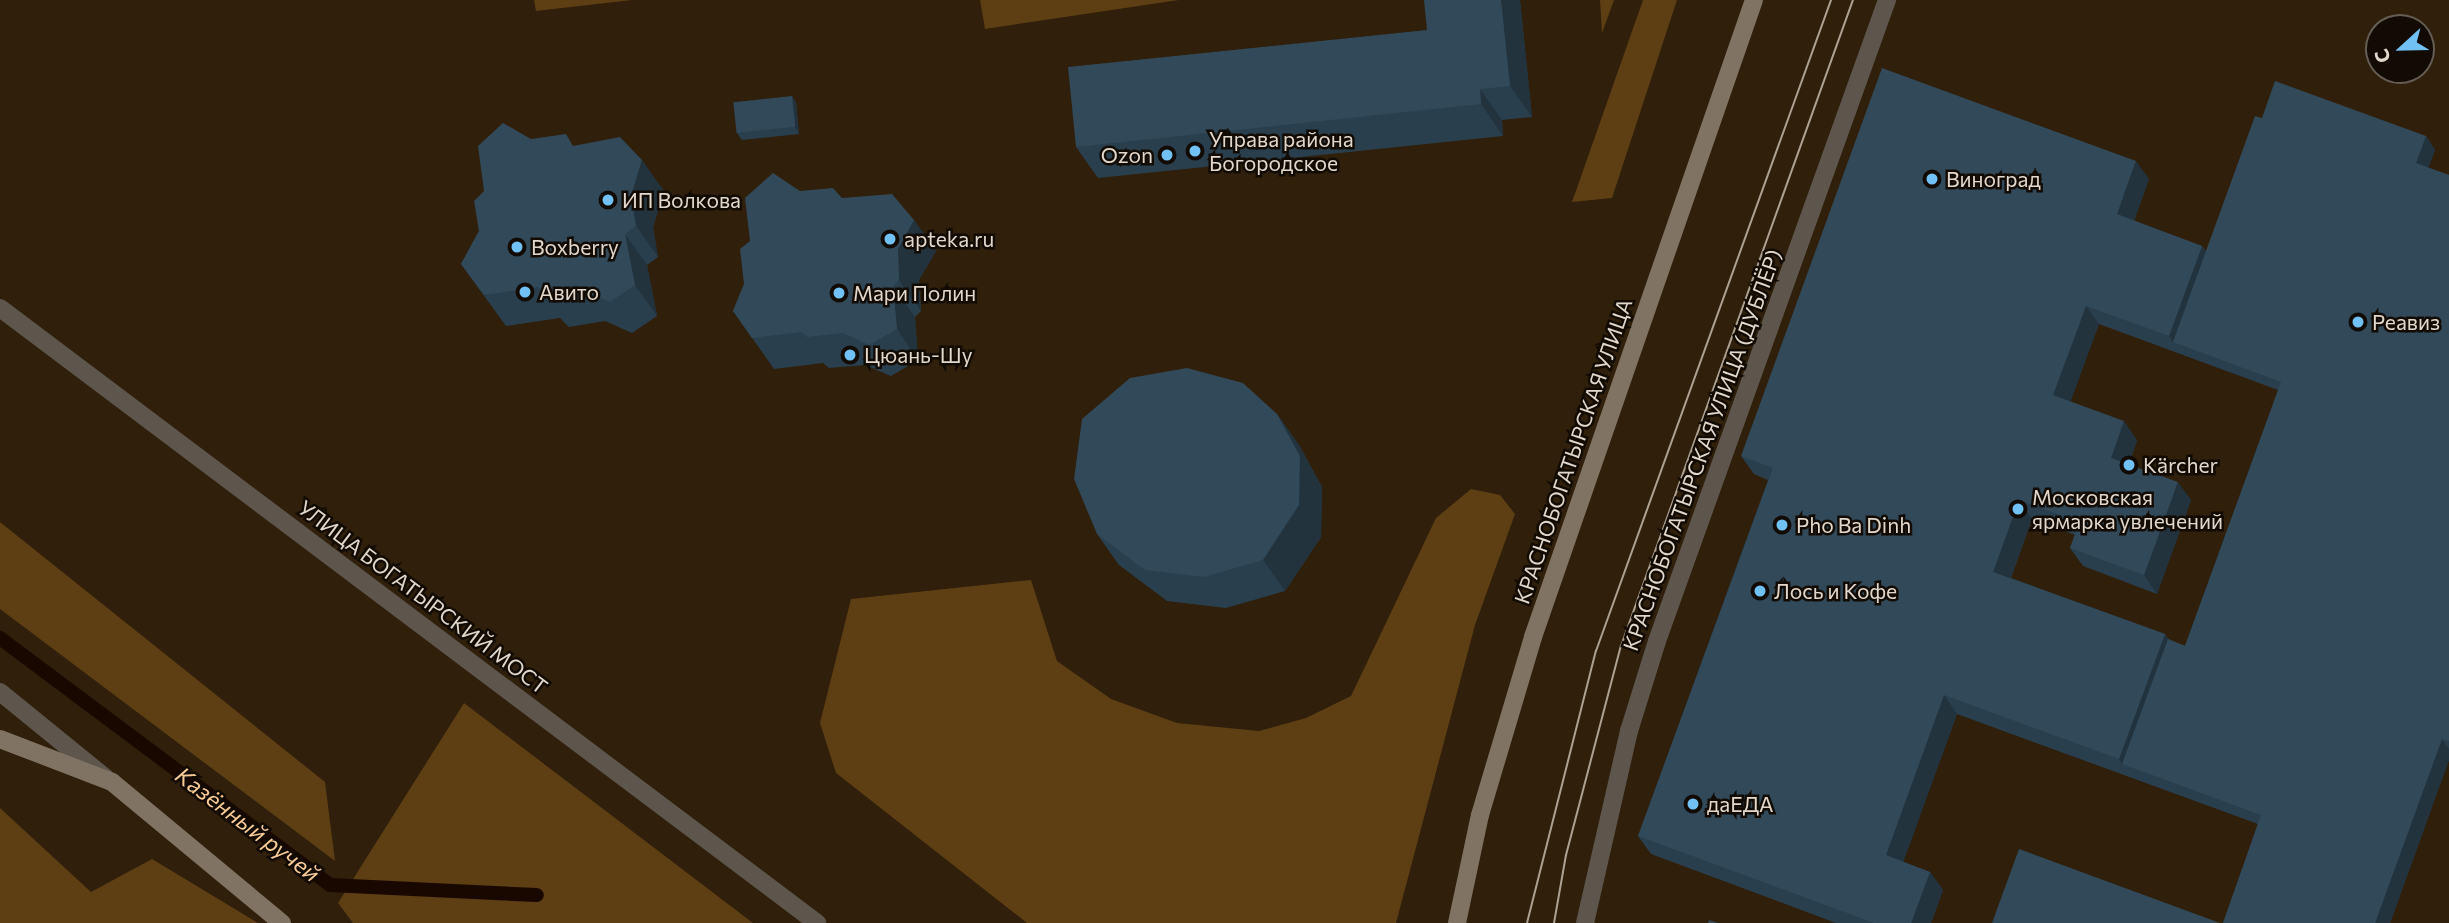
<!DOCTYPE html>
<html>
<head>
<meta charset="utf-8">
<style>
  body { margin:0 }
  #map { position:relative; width:2449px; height:923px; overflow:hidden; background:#2f1f0b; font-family:Commissioner,sans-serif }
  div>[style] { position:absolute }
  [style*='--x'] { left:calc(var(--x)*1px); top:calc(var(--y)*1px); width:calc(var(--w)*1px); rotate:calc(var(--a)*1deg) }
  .green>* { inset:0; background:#5e3e13 }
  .stream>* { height:14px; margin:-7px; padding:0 7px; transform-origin:7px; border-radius:7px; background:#180800 }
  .street>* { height:18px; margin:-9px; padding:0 9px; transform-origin:9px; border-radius:9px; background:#5e564d }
  .secondary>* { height:18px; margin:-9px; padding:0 9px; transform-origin:9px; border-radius:9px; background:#807364 }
  .tram>* { height:2px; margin:-1px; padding:0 1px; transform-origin:1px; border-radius:1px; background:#ada193 }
  .wall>* { inset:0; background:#2a3f4d }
  .shaded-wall>* { inset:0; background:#22333e }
  .building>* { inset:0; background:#314959; transform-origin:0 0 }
  .dots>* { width:19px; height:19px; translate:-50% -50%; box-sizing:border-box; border:4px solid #120b04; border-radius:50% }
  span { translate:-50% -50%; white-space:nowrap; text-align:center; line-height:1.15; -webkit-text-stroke:5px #120b04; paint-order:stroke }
  .poi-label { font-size:21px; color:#e2d7cb }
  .left { translate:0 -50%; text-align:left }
  .right { translate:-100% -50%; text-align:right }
  .street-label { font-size:21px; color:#e2d7cb }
  .water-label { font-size:23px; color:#f8ca95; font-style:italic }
  .north { position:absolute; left:2365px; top:14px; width:70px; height:70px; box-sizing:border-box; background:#120b04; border:2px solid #655d54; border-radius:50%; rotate:248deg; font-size:19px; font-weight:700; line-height:28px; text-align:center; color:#e2d7cb }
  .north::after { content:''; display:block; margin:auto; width:24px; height:32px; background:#72c1f5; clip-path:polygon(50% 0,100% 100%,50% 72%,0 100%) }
</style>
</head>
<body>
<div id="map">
  <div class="green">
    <i style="clip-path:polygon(534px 0,632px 0,536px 11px)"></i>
    <i style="clip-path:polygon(980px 0,1179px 0,985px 29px)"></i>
    <i style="clip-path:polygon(1600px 0,1614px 0,1602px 33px)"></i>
    <i style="clip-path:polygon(1643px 0,1677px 0,1612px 198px,1572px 202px)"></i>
    <i style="clip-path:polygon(1471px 489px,1500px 495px,1515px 514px,1475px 625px,1396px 923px,1027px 923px,836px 773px,820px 723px,851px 599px,1031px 580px,1057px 661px,1111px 699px,1177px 723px,1259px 731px,1306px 718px,1351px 696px,1436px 518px)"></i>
    <i style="clip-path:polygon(0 522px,325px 782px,335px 861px,0 609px)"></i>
    <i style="clip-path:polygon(464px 703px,753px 923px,353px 923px,338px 903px)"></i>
    <i style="clip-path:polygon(0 808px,91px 892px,152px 859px,258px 923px,0 923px)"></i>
  </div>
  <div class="stream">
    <i style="--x:0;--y:638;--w:412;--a:36.8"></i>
    <i style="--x:330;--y:885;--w:207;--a:2.8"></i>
  </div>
  <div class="street">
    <i style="--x:0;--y:308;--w:1023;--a:36.97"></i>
    <i style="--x:0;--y:692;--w:136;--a:39.1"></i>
    <i style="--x:1585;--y:923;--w:197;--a:-77.1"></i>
    <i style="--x:1629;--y:731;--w:94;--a:-72.7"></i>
    <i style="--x:1657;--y:641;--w:681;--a:-70.26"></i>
  </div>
  <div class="secondary">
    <i style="--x:0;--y:739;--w:120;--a:21"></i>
    <i style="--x:112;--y:782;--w:221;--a:39.7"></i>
    <i style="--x:1457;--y:923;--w:110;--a:-78"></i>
    <i style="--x:1480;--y:815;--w:186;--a:-73.4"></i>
    <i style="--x:1533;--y:637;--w:674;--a:-70.87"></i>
  </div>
  <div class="tram">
    <i style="--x:1527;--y:923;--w:281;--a:-75.8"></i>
    <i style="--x:1596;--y:651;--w:692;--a:-70.15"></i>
    <i style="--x:1554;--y:923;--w:69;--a:-80"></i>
    <i style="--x:1566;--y:855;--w:216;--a:-75.3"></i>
    <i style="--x:1621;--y:646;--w:686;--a:-70.25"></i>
  </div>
  <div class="wall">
    <i style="clip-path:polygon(1520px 0,1532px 117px,1502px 120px,1503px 136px,1098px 178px,1076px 147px)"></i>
    <i style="clip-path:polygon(792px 96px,796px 103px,799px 134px,742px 140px,737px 133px)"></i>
    <i style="clip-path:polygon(evenodd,2262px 118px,2426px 136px,2435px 150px,2428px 168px,2449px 175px,2449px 760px,2390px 923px,2223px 923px,2258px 824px,1957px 714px,1903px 862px,1930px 872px,1943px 890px,1931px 923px,1836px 923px,1651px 854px,1638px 836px,1768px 480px,1754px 474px,1741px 456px,2149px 179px,2134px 221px,2202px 246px,2206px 251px,2262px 118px,2099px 324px,2278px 390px,2185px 646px,2168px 639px,2165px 634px,2011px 578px,2032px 519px,2075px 535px,2070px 548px,2083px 566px,2157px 594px,2191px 500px,2129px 464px,2137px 440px,2070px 402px,2099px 324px)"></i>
    <i style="clip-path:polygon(531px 139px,574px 146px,664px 191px,653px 227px,658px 257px,647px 265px,657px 316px,632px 333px,605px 321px,569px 327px,560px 318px,506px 326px,461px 264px,479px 231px,484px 191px)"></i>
    <i style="clip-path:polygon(800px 191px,842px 198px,914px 220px,936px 251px,919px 280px,921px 311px,915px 317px,918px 360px,891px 376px,865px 365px,829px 368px,823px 363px,774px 369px,733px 311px,744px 284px,750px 241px)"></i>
    <i style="clip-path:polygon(1277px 414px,1299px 445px,1322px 487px,1321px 537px,1285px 591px,1226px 608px,1167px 601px,1119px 565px,1097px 534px)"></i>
  </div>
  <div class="shaded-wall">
    <i style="clip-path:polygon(1501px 0,1520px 0,1532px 117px,1510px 86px)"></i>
    <i style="clip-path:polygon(1480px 89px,1502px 120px,1503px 136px,1481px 104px)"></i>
    <i style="clip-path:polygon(792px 96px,796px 103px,799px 134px,795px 127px)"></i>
    <i style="clip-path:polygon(2426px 136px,2435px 150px,2425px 176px,2416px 163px)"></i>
    <i style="clip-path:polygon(642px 160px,664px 191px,653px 227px,658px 257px,636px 226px,631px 196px)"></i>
    <i style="clip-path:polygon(2136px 161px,2149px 179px,2130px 233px,2117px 214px)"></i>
    <i style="clip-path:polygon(914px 220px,936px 251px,919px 280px,921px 311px,899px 280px,898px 249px)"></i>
    <i style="clip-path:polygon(625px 234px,647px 265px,657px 316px,635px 285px)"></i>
    <i style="clip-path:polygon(2202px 246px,2215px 264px,2173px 342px,2169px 336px)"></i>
    <i style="clip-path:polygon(893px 286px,915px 317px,918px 360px,897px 329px)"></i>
    <i style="clip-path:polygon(2086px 306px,2099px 324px,2066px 414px,2053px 395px)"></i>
    <i style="clip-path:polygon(1277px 414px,1299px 445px,1322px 487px,1321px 537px,1285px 591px,1263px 560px)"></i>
    <i style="clip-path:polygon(2124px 421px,2137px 440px,2124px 476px,2111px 458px)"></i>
    <i style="clip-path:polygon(2178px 482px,2191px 500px,2157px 594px,2144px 575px)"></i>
    <i style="clip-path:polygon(2019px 500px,2032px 519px,2006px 590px,1993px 572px)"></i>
    <i style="clip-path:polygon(2165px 634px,2178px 653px,2122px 764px,2119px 759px)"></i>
    <i style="clip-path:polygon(1944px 695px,1957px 714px,1899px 874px,1886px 855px)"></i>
    <i style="clip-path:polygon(2442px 739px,2449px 749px,2449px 760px,2390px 923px,2375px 923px)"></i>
    <i style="clip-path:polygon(1930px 872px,1943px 890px,1931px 923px,1911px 923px)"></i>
  </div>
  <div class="building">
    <i style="clip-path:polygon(1424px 0,1501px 0,1510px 86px,1480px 89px,1481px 104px,1076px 147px,1068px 67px,1427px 30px)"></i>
    <i style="clip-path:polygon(1882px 68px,2136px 161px,2117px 214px,2202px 246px,2169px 336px,2086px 306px,2053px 395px,2124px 421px,2111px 458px,2178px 482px,2144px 575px,2070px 548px,2079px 522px,2019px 500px,1993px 572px,2165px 634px,2119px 759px,1944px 695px,1886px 855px,1930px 872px,1911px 923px,1874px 923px,1638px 836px,1773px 468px,1741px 456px)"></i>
    <i style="clip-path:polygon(2275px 81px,2426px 136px,2416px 163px,2449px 175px,2449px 741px,2442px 739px,2375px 923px,2223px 923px,2261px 815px,2122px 764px,2168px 639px,2185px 646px,2281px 382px,2173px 342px,2255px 116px,2262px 118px)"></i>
    <i style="left:792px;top:96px;width:31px;height:59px;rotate:84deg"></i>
    <i style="clip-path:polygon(503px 123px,531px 139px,566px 134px,573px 146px,620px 137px,642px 160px,631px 196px,636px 226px,625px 234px,635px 285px,610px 302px,583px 290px,547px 295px,538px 287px,484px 295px,461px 264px,479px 231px,474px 201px,484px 191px,478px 146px)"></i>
    <i style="clip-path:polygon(773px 173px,800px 191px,833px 188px,842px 198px,892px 194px,914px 220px,898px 249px,899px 280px,893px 286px,897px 329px,869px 345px,843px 333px,807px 337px,802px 332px,752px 338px,733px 311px,744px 284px,740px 249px,750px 241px,745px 198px)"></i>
    <i style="clip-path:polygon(1187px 368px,1243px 383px,1277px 414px,1300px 456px,1299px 505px,1263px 560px,1204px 577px,1145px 570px,1097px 534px,1074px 479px,1082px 419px,1130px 378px)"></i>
    <i style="clip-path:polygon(2019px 849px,2220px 923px,1992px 923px)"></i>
    <i style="clip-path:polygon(1709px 920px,1718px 923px,1708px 923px)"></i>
  </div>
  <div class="dots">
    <i style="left:1195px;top:151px;background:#72c1f5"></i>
    <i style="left:1167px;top:155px;background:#72c1f5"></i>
    <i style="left:1932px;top:179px;background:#72c1f5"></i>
    <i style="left:608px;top:200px;background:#72c1f5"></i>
    <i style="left:890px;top:239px;background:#72c1f5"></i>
    <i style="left:517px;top:247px;background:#72c1f5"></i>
    <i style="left:525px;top:292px;background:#72c1f5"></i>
    <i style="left:839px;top:293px;background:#72c1f5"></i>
    <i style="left:2358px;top:322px;background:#72c1f5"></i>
    <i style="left:850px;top:355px;background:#72c1f5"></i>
    <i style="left:2129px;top:465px;background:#72c1f5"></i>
    <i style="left:2018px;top:509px;background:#72c1f5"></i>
    <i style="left:1782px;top:525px;background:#72c1f5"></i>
    <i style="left:1760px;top:591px;background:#72c1f5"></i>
    <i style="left:1693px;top:804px;background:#72c1f5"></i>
  </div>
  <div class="poi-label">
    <span class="left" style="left:1209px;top:151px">Управа района<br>Богородское</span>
    <span class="right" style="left:1153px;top:155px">Ozon</span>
    <span class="left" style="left:1946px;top:179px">Виноград</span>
    <span class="left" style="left:622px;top:200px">ИП Волкова</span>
    <span class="left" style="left:904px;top:239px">apteka.ru</span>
    <span class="left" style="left:531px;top:247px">Boxberry</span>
    <span class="left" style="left:539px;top:292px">Авито</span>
    <span class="left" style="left:853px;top:293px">Мари Полин</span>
    <span class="left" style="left:2372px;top:322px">Реавиз</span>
    <span class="left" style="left:864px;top:355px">Цюань-Шу</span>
    <span class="left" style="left:2143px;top:465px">Kärcher</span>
    <span class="left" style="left:2032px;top:509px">Московская<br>ярмарка увлечений</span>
    <span class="left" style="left:1796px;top:525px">Pho Ba Dinh</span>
    <span class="left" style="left:1774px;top:591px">Лось и Кофе</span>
    <span class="left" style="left:1707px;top:804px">даЕДА</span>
  </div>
  <div class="street-label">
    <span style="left:1702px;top:450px;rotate:-70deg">КРАСНОБОГАТЫРСКАЯ УЛИЦА (ДУБЛЁР)</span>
    <span style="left:1573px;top:451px;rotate:-71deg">КРАСНОБОГАТЫРСКАЯ УЛИЦА</span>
    <span style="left:423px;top:597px;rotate:37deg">УЛИЦА БОГАТЫРСКИЙ МОСТ</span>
  </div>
  <div class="water-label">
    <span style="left:248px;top:824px;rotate:37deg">Казённый ручей</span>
  </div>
  <div class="north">С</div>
</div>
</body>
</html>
